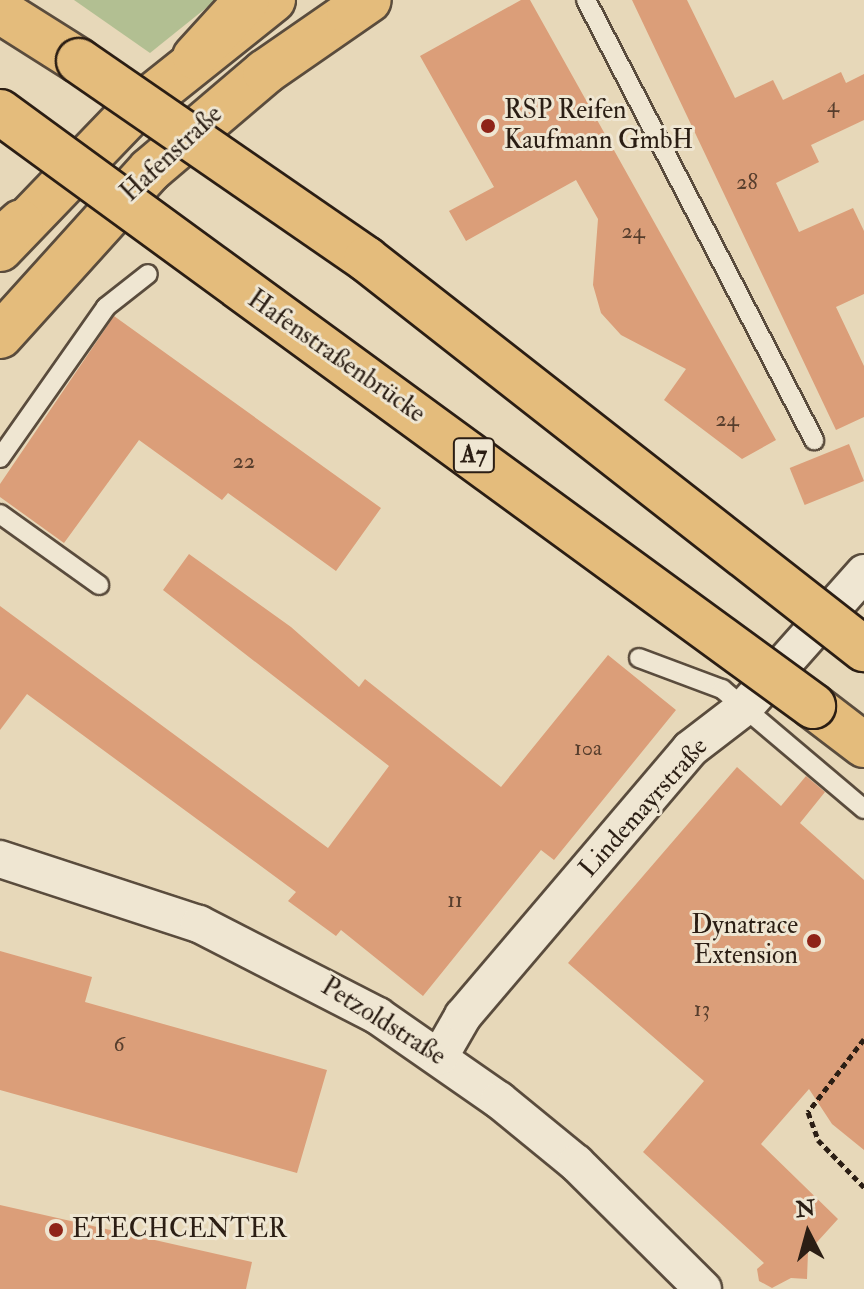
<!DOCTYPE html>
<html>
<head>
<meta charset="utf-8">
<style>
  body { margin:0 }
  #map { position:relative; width:864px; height:1289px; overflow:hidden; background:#e7d8b9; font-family:"IM FELL Double Pica",serif }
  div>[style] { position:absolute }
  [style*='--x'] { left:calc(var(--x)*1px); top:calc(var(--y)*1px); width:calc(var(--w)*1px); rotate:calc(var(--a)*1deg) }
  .green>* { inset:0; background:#b2bf92 }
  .building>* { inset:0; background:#db9e79; transform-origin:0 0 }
  .path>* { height:5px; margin-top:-2.5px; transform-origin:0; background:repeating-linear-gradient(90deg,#2b1e14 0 6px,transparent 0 10px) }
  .roads { filter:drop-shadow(2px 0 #5a4c3d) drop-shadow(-2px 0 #5a4c3d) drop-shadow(0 2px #5a4c3d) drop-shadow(0 -2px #5a4c3d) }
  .service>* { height:18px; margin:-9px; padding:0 9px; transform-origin:9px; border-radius:9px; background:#efe6d2 }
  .minor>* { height:36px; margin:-18px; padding:0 18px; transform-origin:18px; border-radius:18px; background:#efe6d2 }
  .primary>* { height:44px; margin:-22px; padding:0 22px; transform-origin:22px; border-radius:22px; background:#e4bc7c }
  .motorway>* { height:44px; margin:-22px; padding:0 22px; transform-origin:22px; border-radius:22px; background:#e4bc7c }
  .bridges { filter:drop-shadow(2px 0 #2b1e14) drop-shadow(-2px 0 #2b1e14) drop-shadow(0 2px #2b1e14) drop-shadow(0 -2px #2b1e14) }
  .motorway-bridge>* { height:44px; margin:-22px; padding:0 22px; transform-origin:22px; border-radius:22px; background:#e4bc7c }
  .dots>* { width:22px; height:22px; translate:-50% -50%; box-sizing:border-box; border:4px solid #efe6d2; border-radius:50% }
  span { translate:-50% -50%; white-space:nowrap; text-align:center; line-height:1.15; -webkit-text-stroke:6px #efe6d2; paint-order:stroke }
  .number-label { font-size:22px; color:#573e2d }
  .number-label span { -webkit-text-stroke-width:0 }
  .shield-label span { padding:2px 6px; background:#efe6d2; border:2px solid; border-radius:6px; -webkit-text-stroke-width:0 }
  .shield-label { font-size:24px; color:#2b1e14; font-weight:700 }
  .poi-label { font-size:26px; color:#2b1e14 }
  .left { translate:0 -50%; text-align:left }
  .right { translate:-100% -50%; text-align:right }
  .street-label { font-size:26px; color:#2b1e14 }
  .north { position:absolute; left:768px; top:1193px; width:80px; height:80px; -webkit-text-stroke:6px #efe6d2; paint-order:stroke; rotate:354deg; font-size:22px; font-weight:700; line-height:32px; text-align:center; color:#2b1e14 }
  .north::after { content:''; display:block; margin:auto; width:28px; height:36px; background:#2b1e14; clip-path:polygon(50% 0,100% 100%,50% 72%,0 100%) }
</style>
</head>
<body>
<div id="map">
  <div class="green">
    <i style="clip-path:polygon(74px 0,216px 0,150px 53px)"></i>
  </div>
  <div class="building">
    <i style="clip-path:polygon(521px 0,530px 0,776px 440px,742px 459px,664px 400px,686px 369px,621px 335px,601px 313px,593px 285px,598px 219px,576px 180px,466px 241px,449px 211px,494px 187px,420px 56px)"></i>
    <i style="clip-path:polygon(632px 0,687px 0,735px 98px,773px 80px,783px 100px,841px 72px,846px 83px,864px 74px,864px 120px,811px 145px,819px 162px,776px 183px,799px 232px,853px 208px,864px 231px,864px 294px,836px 307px,864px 366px,864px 417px,836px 430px)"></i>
    <i style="clip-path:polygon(114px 316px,381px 508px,336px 571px,228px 493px,222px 500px,139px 440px,64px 543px,0 497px,0 484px)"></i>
    <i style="left:849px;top:444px;width:40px;height:64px;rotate:68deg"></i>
    <i style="clip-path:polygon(189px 554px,291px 627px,359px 687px,365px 679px,501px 787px,608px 655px,676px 710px,554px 860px,541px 850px,423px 996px,341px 930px,336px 936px,288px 901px,296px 892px,27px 694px,0 730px,0 606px,328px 848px,389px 766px,163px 590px)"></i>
    <i style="clip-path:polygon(737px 767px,781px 806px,806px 776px,825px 792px,800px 823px,864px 880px,864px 1150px,832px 1124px,809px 1089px,761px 1144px,838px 1219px,808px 1252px,807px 1279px,791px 1278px,772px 1288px,759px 1281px,757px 1269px,764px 1263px,643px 1152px,704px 1081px,568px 963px)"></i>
    <i style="clip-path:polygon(0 951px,92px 977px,85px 1002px,327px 1070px,297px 1173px,0 1090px)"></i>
    <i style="clip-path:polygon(0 1205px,252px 1262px,246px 1289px,0 1289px)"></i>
  </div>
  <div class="path">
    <i style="--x:864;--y:1039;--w:92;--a:127.5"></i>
    <i style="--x:808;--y:1112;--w:30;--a:70"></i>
    <i style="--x:818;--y:1140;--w:66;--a:45.6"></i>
  </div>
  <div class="roads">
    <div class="service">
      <i style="--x:586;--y:0;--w:496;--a:62.6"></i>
      <i style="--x:0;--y:458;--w:184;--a:-54.9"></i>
      <i style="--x:106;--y:307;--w:53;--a:-38.2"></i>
      <i style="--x:0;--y:514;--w:122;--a:35.6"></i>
      <i style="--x:639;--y:658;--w:89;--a:20.5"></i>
      <i style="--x:722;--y:689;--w:186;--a:40.2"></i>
    </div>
    <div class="minor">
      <i style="--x:0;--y:859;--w:209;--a:18.1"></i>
      <i style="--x:199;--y:924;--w:201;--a:27.2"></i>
      <i style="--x:378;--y:1016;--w:147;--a:34.8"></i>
      <i style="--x:499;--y:1100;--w:99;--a:39.3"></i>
      <i style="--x:576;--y:1163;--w:179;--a:44.8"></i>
      <i style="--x:440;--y:1056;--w:46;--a:-60.1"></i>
      <i style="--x:463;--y:1016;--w:350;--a:-49.6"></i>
      <i style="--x:690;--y:749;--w:71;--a:-37.5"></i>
      <i style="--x:746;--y:706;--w:178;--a:-48.4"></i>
    </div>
    <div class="primary">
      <i style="--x:0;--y:249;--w:187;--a:-46.1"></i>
      <i style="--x:130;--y:114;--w:183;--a:-38.6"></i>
      <i style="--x:0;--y:336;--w:224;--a:-47.9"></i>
      <i style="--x:150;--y:170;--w:151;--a:-40.4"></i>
      <i style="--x:265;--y:72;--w:126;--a:-34.7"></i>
    </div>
    <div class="motorway">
      <i style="--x:0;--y:11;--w:93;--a:32.3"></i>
      <i style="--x:349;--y:13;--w:18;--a:-47"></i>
      <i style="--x:195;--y:57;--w:77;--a:-47.6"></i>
      <i style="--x:0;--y:241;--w:28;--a:-42"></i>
      <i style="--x:813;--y:706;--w:64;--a:37.4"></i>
    </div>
  </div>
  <div class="bridges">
    <div class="motorway-bridge">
      <i style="--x:79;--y:61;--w:349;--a:34.6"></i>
      <i style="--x:366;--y:259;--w:633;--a:38.07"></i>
      <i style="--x:0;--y:112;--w:1007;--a:36.15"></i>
    </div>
  </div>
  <div class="dots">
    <i style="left:488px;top:126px;background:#8f2418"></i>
    <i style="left:814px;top:941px;background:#8f2418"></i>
    <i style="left:56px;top:1230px;background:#8f2418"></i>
  </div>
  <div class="number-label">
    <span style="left:833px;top:106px">4</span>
    <span style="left:747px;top:183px">28</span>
    <span style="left:633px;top:232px">24</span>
    <span style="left:727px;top:420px">24</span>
    <span style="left:244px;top:462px">22</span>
    <span style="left:588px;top:749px">10a</span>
    <span style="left:455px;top:901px">11</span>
    <span style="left:702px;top:1010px">13</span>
    <span style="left:119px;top:1045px">6</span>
  </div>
  <div class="shield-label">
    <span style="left:474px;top:455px">A7</span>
  </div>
  <div class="poi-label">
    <span class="left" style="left:504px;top:126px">RSP Reifen<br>Kaufmann GmbH</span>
    <span class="right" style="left:798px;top:941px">Dynatrace<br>Extension</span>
    <span class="left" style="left:72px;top:1230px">ETECHCENTER</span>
  </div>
  <div class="street-label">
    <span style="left:172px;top:154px;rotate:-43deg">Hafenstraße</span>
    <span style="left:336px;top:357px;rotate:35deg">Hafenstraßenbrücke</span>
    <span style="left:644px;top:808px;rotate:-48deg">Lindemayrstraße</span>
    <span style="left:383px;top:1022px;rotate:32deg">Petzoldstraße</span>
  </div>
  <div class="north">N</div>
</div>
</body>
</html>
